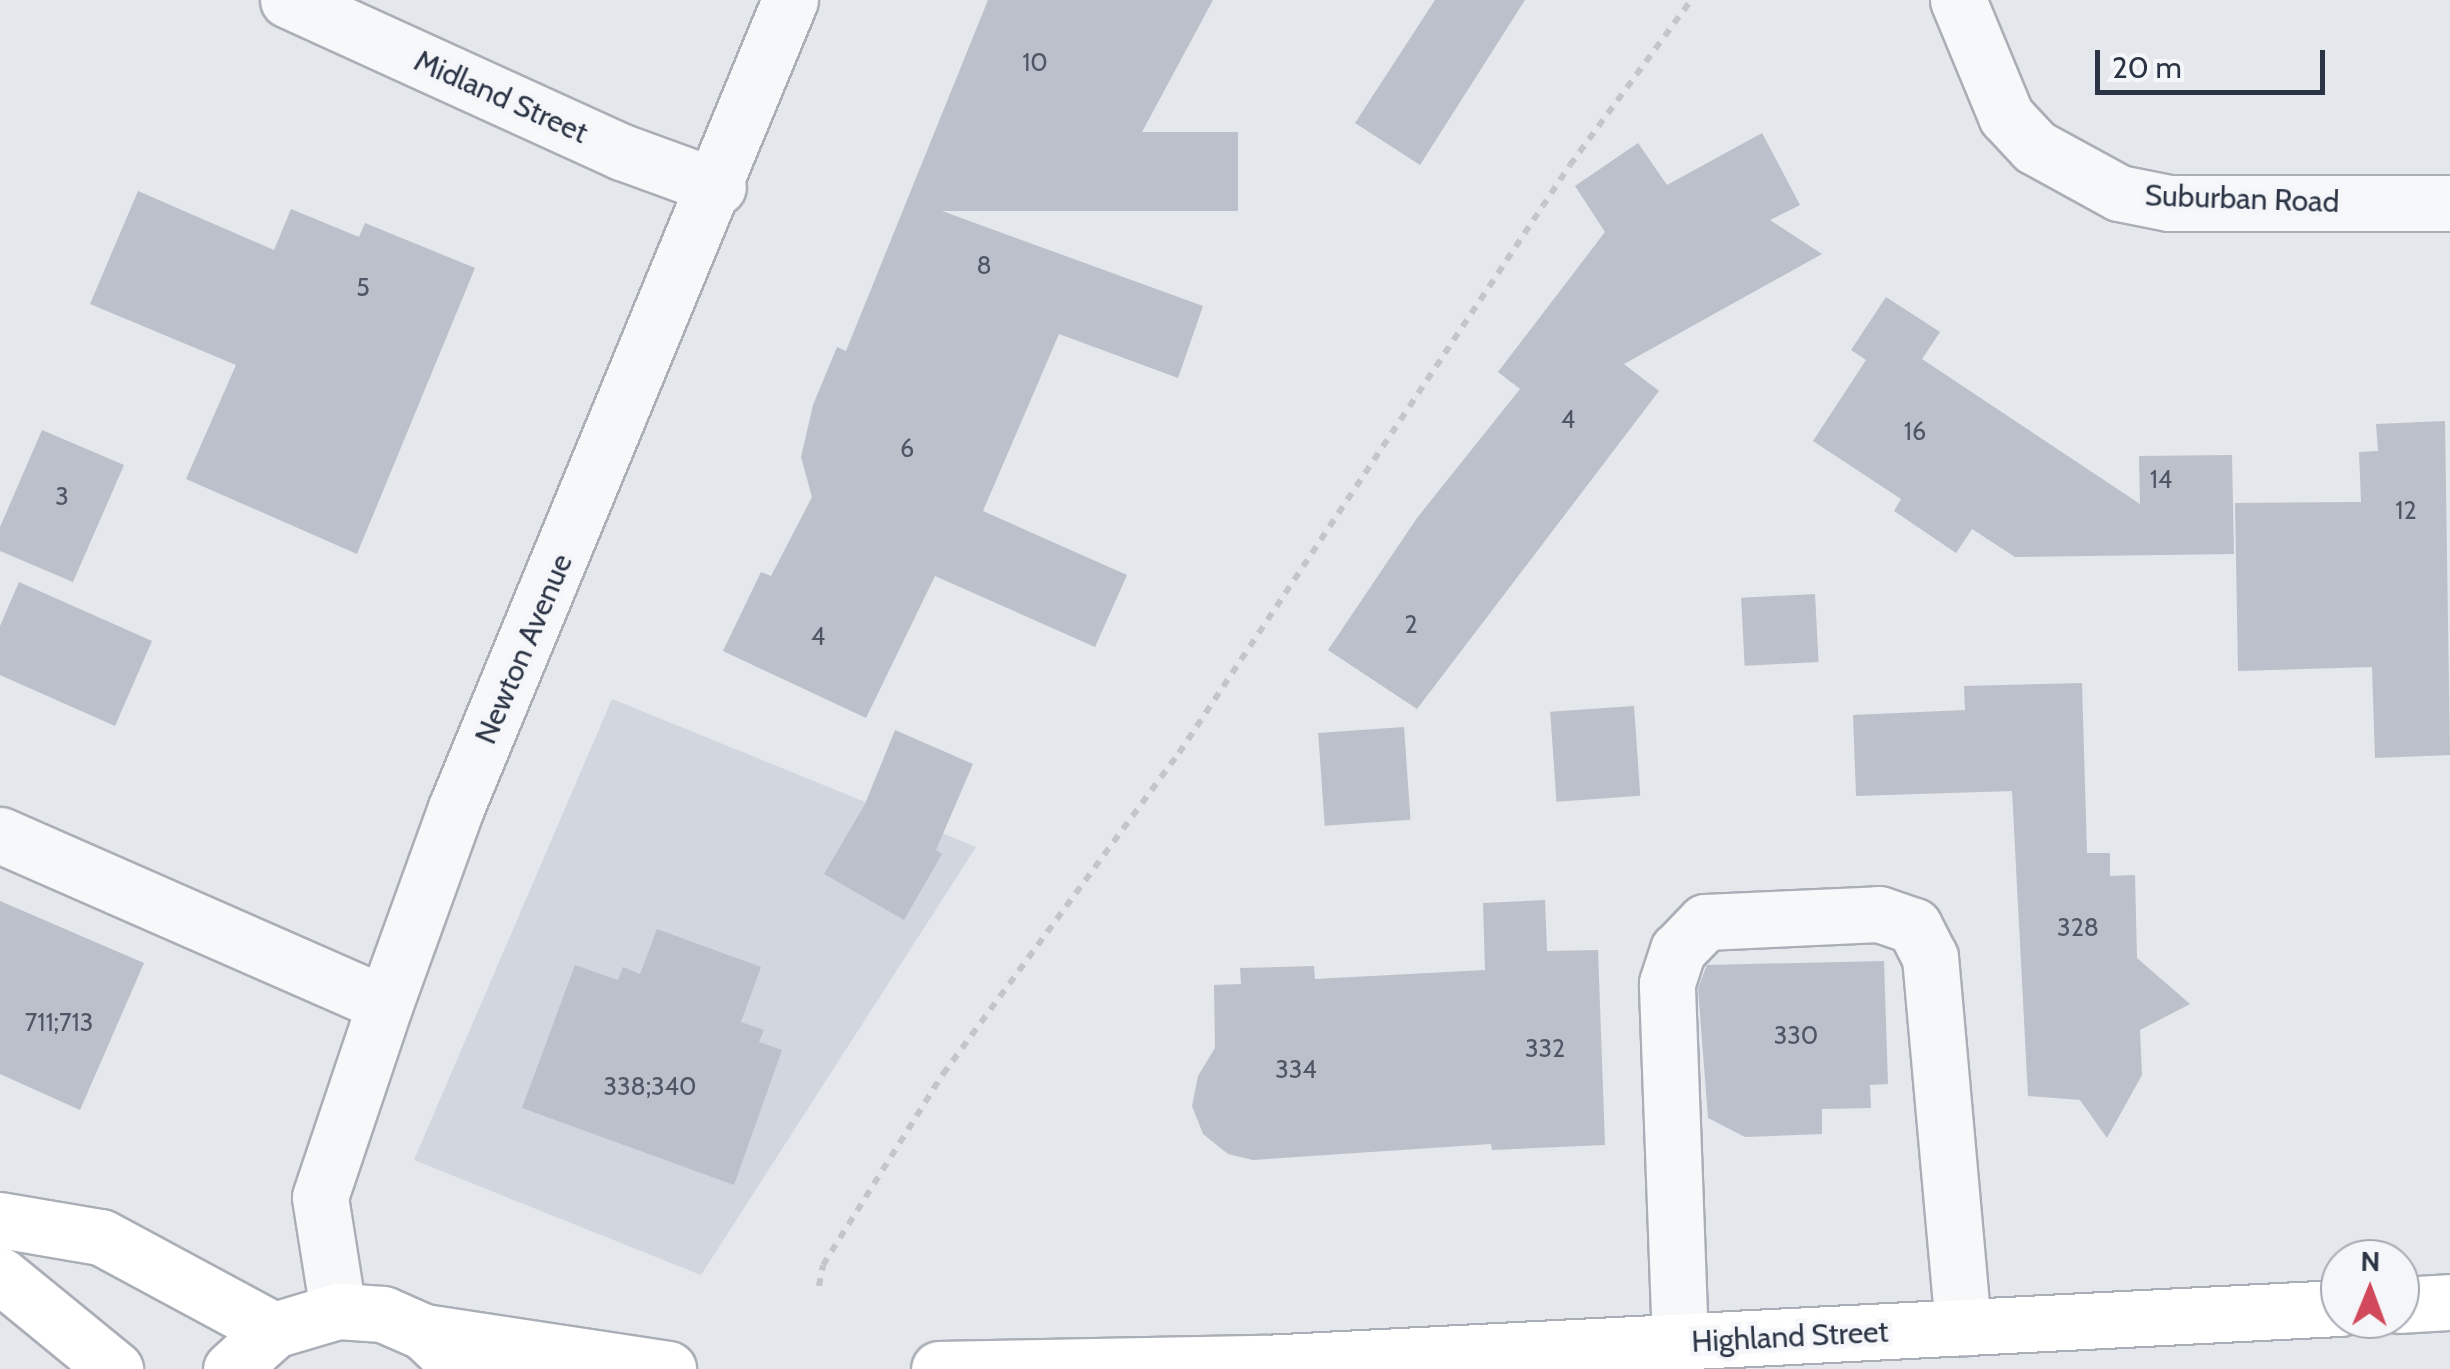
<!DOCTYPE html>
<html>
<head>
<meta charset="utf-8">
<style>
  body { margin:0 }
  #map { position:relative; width:2450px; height:1369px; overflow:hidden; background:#e4e7ec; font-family:Cabin,sans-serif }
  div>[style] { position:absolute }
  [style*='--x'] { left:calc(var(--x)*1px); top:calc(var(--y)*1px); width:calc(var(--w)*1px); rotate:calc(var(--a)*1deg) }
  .built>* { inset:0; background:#d2d6de }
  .building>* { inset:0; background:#bbc0ca; transform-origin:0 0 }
  .path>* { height:6px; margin-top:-3px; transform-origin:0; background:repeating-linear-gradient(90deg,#c2c5cb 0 8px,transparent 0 16px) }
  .roads { filter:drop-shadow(2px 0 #a9aeb7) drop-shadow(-2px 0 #a9aeb7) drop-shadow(0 2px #a9aeb7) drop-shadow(0 -2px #a9aeb7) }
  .minor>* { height:55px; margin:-27.5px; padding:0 27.5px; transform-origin:27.5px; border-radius:27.5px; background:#f7f8fa }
  .major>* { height:55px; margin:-27.5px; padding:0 27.5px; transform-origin:27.5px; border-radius:27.5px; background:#fff }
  span { translate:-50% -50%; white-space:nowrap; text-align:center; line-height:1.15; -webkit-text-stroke:9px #f4f6f9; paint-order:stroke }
  .number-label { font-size:25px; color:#4f5766 }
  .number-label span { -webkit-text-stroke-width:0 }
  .street-label { font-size:30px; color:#2b3445 }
  .north { position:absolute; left:2320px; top:1239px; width:100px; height:100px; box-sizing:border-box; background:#f4f6f9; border:2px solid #a4a8b1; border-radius:50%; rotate:1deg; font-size:28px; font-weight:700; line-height:40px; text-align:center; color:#2b3445 }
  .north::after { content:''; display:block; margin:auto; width:35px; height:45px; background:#d1495b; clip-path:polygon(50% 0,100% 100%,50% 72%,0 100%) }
  .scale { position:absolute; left:2095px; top:50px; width:230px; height:45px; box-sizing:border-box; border:5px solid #2b3445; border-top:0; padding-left:12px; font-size:30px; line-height:35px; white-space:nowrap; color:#2b3445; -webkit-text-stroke:8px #f4f6f9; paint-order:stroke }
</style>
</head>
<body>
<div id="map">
  <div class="built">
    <i style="clip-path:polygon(612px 699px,976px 847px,701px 1275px,414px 1160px)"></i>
  </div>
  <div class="building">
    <i style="clip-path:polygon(988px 0,1213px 0,1142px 132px,1238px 132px,1238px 211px,942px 211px,1203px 306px,1178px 378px,1059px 334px,983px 511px,1127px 575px,1095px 647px,935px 576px,866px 718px,723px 651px,761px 572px,771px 576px,812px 497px,801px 457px,813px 405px,837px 347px,846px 351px)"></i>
    <i style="clip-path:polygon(1435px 0,1525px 0,1420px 165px,1355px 123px)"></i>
    <i style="clip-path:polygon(1762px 133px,1800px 205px,1770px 220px,1822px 254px,1624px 364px,1659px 391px,1417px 709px,1328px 650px,1417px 518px,1520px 389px,1498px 372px,1605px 232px,1575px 186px,1638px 143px,1667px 185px)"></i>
    <i style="clip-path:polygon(138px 191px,274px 250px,291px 209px,359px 237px,365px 223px,475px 268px,357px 554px,186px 479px,236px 365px,90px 304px)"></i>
    <i style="clip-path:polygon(1886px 297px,1940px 332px,1922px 359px,2140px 504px,2139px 456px,2232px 455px,2234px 554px,2015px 557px,1972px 529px,1956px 553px,1894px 511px,1901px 499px,1813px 441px,1866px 360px,1851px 350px)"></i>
    <i style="clip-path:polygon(2445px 421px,2450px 755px,2375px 758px,2372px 667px,2238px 671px,2235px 503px,2361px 502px,2359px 452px,2378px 451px,2376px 424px)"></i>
    <i style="clip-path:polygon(42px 430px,124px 465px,73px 582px,0 551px,0 527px)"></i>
    <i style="clip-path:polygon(19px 582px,152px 641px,115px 726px,0 675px,0 626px)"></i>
    <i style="left:1815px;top:594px;width:68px;height:74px;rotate:87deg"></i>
    <i style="clip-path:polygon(2082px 683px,2087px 853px,2110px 853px,2110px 876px,2135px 875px,2137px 958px,2190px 1004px,2140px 1030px,2142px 1075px,2107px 1138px,2080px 1100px,2028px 1096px,2012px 791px,1856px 796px,1853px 715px,1965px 710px,1964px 686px)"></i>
    <i style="left:1634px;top:706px;width:90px;height:84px;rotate:86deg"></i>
    <i style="left:1404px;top:727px;width:93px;height:86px;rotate:86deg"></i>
    <i style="clip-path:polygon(895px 730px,973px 764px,936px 850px,942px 854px,904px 920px,824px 874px,865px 804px)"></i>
    <i style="clip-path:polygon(1545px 900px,1547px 951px,1598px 950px,1605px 1145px,1492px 1150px,1491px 1144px,1253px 1160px,1228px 1154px,1203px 1134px,1192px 1106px,1198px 1076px,1215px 1048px,1214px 985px,1241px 984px,1240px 968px,1314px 966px,1315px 979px,1485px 970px,1483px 903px)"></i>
    <i style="clip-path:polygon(0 901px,144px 963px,80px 1110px,0 1074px)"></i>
    <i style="clip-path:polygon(657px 929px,761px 967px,741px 1022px,764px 1030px,759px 1042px,782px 1050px,734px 1185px,522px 1108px,575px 965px,618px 980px,623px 967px,640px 974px)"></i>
    <i style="clip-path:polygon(1884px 961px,1888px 1084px,1870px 1085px,1871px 1108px,1822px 1109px,1822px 1134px,1745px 1137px,1708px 1118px,1698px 988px,1707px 965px)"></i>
  </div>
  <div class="path">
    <i style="--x:819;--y:1286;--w:21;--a:-79"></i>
    <i style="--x:823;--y:1265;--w:226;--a:-57.9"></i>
    <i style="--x:943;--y:1074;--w:398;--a:-53.7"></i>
    <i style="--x:1179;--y:753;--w:706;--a:-56.38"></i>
    <i style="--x:1570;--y:165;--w:205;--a:-53.7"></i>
  </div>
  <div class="roads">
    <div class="minor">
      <i style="--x:288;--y:0;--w:367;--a:24.5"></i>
      <i style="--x:622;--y:152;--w:102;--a:20"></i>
      <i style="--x:1958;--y:0;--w:126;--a:67.5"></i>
      <i style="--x:2006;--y:116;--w:42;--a:46.9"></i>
      <i style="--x:2035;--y:147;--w:96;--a:28.7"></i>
      <i style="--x:2119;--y:193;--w:51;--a:11.3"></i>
      <i style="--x:2169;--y:203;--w:281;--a:0"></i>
      <i style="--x:0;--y:835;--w:420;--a:23.7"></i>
      <i style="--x:338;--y:1311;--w:115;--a:-99"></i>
      <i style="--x:320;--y:1197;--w:204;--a:-71.4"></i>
      <i style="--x:385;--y:1004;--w:208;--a:-70.1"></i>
      <i style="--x:456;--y:808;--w:874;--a:-67.54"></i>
      <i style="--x:1680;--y:1342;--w:359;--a:-92.1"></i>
      <i style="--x:1667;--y:983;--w:35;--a:-72"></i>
      <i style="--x:1678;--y:950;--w:39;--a:-46"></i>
      <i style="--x:1705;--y:922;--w:174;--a:-2.6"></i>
      <i style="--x:1879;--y:914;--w:37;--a:19"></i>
      <i style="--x:1914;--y:926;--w:35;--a:63"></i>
      <i style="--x:1930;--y:957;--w:372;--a:84.9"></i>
    </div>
    <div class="major">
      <i style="--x:0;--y:1220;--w:102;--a:9.6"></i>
      <i style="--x:101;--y:1237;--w:196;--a:28.3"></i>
      <i style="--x:0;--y:1275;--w:149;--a:39.3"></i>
      <i style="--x:2400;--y:1305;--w:50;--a:-3.4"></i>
      <i style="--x:424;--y:1332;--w:247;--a:8.6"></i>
      <i style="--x:231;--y:1369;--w:58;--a:-42.2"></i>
      <i style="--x:274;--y:1330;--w:67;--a:-16.5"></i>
      <i style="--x:338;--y:1311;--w:45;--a:3.8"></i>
      <i style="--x:383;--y:1314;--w:45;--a:23.7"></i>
      <i style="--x:424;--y:1332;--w:54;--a:43.5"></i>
      <i style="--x:939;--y:1369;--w:325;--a:-1.1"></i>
      <i style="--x:1264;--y:1363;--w:1077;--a:-2.93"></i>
    </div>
  </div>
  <div class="number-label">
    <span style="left:1035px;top:62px">10</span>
    <span style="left:984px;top:265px">8</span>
    <span style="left:363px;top:287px">5</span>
    <span style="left:1568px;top:419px">4</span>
    <span style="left:1915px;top:431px">16</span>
    <span style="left:907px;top:448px">6</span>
    <span style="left:2161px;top:479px">14</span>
    <span style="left:62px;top:496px">3</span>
    <span style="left:2406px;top:510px">12</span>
    <span style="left:1411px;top:624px">2</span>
    <span style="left:818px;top:636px">4</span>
    <span style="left:2078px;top:927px">328</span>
    <span style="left:59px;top:1022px">711;713</span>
    <span style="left:1796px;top:1035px">330</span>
    <span style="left:1545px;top:1048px">332</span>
    <span style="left:1296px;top:1069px">334</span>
    <span style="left:650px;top:1086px">338;340</span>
  </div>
  <div class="street-label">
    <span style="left:501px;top:97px;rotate:24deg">Midland Street</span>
    <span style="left:2242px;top:199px;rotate:2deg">Suburban Road</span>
    <span style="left:524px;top:649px;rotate:-67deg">Newton Avenue</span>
    <span style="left:1790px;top:1337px;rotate:-3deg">Highland Street</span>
  </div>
  <div class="north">N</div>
  <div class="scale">20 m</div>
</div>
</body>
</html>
